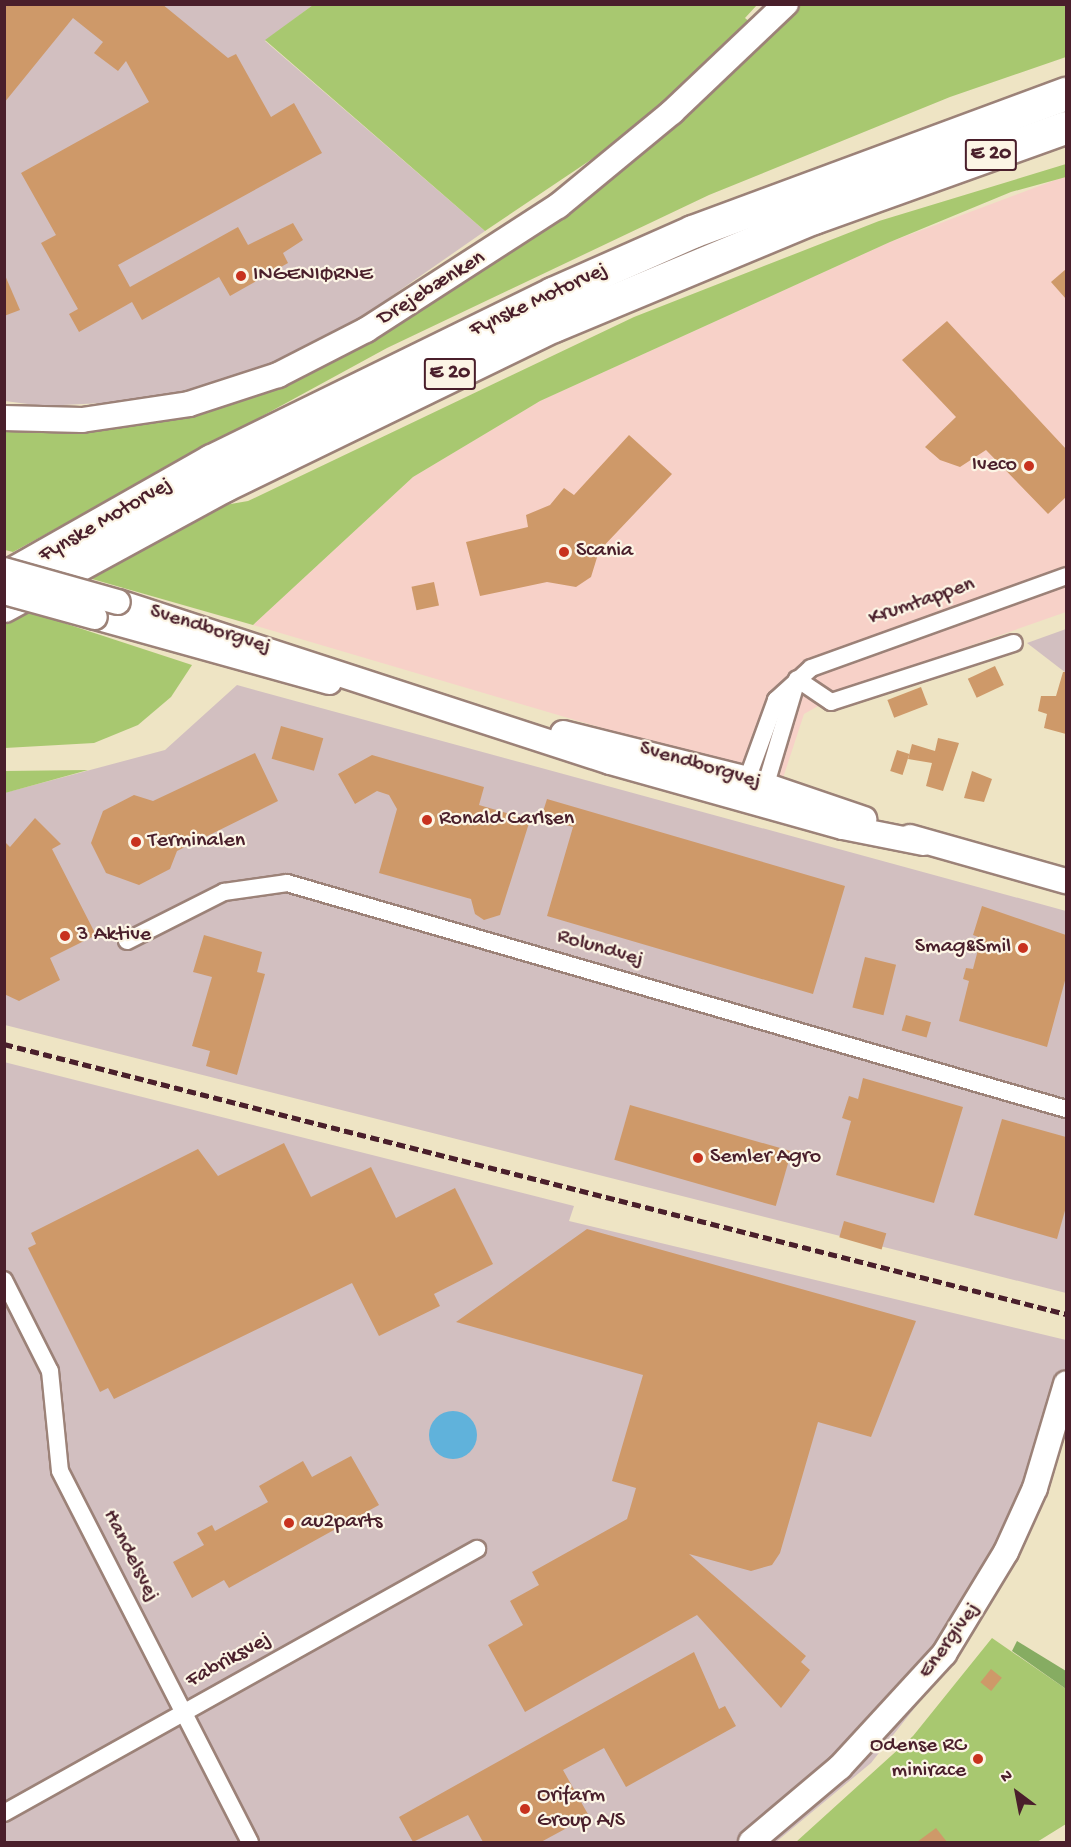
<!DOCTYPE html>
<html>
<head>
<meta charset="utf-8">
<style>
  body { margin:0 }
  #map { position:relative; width:1071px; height:1847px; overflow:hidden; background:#eee4c4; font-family:"Gochi Hand",sans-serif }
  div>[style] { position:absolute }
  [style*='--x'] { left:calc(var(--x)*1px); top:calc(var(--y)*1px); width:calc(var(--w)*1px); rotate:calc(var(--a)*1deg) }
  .built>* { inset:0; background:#f7d1c8 }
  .industrial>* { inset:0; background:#d2bfc0 }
  .green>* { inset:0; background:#a8c870 }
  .forest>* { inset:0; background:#86ac62 }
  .water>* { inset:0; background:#60b2db }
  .round { border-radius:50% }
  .building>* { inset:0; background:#ce9969; transform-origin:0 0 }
  .roads { filter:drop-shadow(2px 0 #9c8278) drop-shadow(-2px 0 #9c8278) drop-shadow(0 2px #9c8278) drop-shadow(0 -2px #9c8278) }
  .street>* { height:16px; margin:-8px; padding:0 8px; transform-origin:8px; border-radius:8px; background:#fff }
  .secondary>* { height:24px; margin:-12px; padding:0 12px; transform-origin:12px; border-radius:12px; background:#fff }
  .highway>* { height:32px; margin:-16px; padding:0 16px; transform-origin:16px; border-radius:16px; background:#fff }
  .rail>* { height:4.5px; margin-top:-2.25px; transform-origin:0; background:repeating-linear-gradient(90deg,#4a1f2b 0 9px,transparent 0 13.5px) }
  .bridges { filter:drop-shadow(2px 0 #9c8278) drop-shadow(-2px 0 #9c8278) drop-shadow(0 2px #9c8278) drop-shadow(0 -2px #9c8278) }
  .secondary-bridge>* { height:24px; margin:-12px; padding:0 12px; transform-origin:12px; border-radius:12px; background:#fff }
  .dots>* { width:16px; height:16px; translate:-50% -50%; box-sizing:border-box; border:3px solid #fcf5e5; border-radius:50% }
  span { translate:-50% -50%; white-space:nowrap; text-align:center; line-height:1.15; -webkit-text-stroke:4.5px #fcf5e5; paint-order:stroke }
  .shield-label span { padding:2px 4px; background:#fcf5e5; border:2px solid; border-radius:4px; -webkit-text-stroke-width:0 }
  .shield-label { font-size:21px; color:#4a1f2b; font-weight:700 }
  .poi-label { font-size:22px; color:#4a1f2b }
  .left { translate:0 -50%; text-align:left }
  .right { translate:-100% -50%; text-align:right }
  .street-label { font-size:22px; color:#4a1f2b }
  .frame { position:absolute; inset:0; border:6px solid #4a1f2b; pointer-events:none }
  .north { position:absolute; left:987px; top:1763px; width:60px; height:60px; -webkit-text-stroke:4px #fcf5e5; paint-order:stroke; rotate:328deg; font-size:16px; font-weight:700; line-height:24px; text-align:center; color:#4a1f2b }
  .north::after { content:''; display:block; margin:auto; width:21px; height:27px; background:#4a1f2b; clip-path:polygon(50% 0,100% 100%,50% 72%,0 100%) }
</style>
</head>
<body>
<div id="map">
  <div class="built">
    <i style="clip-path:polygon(1066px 176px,1066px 612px,850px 688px,804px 714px,782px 781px,253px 625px,413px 477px,540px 401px,890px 242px)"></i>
  </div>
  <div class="industrial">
    <i style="clip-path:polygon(5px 5px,313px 5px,265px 41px,485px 231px,340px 332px,273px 369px,184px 399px,43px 406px,5px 401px)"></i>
    <i style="clip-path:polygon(1066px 629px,1066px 673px,1027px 643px)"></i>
    <i style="clip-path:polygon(237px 685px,1066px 911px,1066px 1293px,5px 1025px,4px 793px,165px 750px)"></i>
    <i style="clip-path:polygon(4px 1062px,574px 1206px,569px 1221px,1066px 1340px,1066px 1412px,943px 1672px,871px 1763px,776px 1842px,5px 1842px)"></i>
  </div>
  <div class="green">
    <i style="clip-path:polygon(313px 5px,757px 5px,745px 18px,752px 24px,675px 92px,598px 155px,485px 231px,265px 40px)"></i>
    <i style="clip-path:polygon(801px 5px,1066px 5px,1066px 57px,950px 97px,709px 195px,387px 348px,13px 552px,5px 550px,5px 427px,105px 428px,200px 414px,311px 371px,527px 242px,659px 141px)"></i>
    <i style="clip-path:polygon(1066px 164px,1066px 177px,1011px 192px,890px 242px,540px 401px,413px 477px,253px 625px,85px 577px,225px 505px,248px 501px,634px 317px,879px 221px)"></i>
    <i style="clip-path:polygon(24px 610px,192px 665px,171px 697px,138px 725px,94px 743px,5px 748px,4px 622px)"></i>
    <i style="clip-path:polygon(88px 770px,5px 793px,5px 771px)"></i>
    <i style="clip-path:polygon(992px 1638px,1066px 1689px,1066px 1824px,1037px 1842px,796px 1842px,913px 1736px)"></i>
  </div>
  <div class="forest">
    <i style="clip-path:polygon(1017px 1641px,1066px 1671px,1066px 1689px,1012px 1651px)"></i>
  </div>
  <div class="water">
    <i class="round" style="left:429px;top:1411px;width:48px;height:48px"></i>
  </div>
  <div class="building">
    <i style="clip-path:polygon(4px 4px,162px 4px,228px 58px,236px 54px,271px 117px,294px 103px,322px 153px,118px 265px,130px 287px,238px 227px,248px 245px,293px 223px,303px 240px,283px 253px,288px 263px,230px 296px,219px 277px,142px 320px,132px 302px,79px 332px,69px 314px,78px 309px,41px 243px,56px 235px,21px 173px,149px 102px,126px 61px,118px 71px,94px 53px,103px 42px,73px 18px,4px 103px)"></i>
    <i style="clip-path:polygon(1066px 269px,1066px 299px,1051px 282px)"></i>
    <i style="clip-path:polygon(4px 273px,20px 310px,4px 316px)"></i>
    <i style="clip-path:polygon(947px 321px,1066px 449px,1066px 497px,1048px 514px,986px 450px,960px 467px,940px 460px,925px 447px,956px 417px,902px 360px)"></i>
    <i style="clip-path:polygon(629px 435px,672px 474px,599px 551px,591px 577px,576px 587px,547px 582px,480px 596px,466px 542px,528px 527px,526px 515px,550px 505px,564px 488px,574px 495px)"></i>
    <i style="left:434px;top:582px;width:24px;height:23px;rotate:78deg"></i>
    <i style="left:995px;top:666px;width:21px;height:30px;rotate:65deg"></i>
    <i style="clip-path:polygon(1063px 672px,1066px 672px,1066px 734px,1044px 728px,1047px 714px,1038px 711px,1041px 696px,1056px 696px)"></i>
    <i style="left:921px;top:687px;width:19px;height:36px;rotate:69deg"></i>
    <i style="left:281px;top:726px;width:44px;height:34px;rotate:16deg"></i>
    <i style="clip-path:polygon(938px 738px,959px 743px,943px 791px,926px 786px,932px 763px,908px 759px,912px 744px,935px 751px)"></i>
    <i style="left:897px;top:750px;width:13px;height:22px;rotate:18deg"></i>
    <i style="clip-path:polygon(255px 753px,278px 801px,177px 851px,170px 869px,139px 885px,106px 873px,91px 843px,103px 811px,134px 795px,153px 801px)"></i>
    <i style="clip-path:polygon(372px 755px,484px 787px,479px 805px,530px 820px,500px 915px,484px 920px,475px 914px,471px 899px,379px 873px,397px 809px,389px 795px,377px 791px,355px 804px,338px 774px)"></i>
    <i style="clip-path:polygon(972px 771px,992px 779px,984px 802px,964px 798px)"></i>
    <i style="clip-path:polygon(547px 799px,845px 886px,813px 994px,547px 916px,573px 827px,541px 818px)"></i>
    <i style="clip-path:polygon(35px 818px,61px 844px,52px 849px,96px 935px,50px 958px,60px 980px,19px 1001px,4px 994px,4px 841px,10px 847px)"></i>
    <i style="clip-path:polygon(982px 906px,1066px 935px,1066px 977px,1047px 1047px,959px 1021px,969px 981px,963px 979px,966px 968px,973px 969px,981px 938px,973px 935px)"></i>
    <i style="clip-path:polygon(204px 935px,262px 952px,257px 972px,265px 974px,237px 1075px,206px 1066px,210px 1051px,192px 1046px,212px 977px,193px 972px)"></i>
    <i style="left:865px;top:957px;width:32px;height:52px;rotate:14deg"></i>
    <i style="left:906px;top:1015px;width:26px;height:16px;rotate:16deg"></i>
    <i style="clip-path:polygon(863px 1078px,963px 1107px,934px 1203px,836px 1175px,851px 1121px,842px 1118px,849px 1096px,858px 1099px)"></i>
    <i style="left:630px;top:1105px;width:168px;height:57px;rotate:16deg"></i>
    <i style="clip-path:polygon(1002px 1119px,1066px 1137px,1066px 1207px,1057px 1239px,974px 1215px)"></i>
    <i style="clip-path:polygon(284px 1143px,311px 1197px,371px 1167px,396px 1218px,455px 1188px,493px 1264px,434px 1294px,440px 1306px,379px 1336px,352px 1283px,114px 1399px,108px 1388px,100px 1392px,28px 1248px,36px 1244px,31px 1233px,198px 1149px,218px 1176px)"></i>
    <i style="left:844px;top:1221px;width:44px;height:17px;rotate:16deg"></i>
    <i style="clip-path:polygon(587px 1229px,916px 1321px,871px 1437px,818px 1422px,780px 1553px,772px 1565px,751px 1571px,689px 1554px,806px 1656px,801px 1662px,810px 1670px,781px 1708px,697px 1615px,525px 1712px,488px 1645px,523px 1625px,510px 1601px,539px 1585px,532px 1572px,627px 1519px,636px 1488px,612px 1481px,643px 1375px,456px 1322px)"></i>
    <i style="clip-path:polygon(351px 1456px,379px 1505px,229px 1588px,224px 1580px,192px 1598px,173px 1562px,204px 1545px,197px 1533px,212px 1525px,215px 1531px,268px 1502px,259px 1486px,303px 1461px,312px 1477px)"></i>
    <i style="clip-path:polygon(694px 1652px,719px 1709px,725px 1706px,736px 1726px,626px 1787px,604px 1748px,563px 1770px,589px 1816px,541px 1842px,483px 1842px,468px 1815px,413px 1842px,399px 1817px)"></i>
    <i style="left:991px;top:1669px;width:14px;height:17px;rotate:39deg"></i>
    <i style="clip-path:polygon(936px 1828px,947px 1842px,917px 1842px)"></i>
  </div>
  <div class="roads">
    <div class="street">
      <i style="--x:797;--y:679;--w:41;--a:34.1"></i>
      <i style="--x:831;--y:702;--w:192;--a:-17.9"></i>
      <i style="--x:744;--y:788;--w:94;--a:-70"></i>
      <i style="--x:776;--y:700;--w:47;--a:-42.4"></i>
      <i style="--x:811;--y:668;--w:271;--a:-19.8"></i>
      <i style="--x:763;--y:794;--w:119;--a:-73.4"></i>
      <i style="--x:127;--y:941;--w:109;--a:-26.8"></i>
      <i style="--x:224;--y:892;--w:64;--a:-8.1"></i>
      <i style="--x:287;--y:883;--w:811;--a:16.18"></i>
      <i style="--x:4;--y:1280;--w:102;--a:63.2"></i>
      <i style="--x:50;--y:1371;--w:100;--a:84.3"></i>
      <i style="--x:60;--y:1471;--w:417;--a:62.9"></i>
      <i style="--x:4;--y:1813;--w:542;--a:-29.17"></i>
    </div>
    <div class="secondary">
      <i style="--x:4;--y:418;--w:78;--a:1.5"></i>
      <i style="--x:82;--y:420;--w:108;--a:-8.5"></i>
      <i style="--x:189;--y:404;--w:94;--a:-18"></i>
      <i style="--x:278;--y:375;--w:99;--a:-27.1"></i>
      <i style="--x:366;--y:330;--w:229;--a:-32.9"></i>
      <i style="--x:558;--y:206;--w:148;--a:-39.5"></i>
      <i style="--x:672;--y:112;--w:157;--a:-43.5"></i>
      <i style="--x:118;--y:602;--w:517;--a:18.01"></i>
      <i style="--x:610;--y:762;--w:242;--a:15.6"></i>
      <i style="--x:843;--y:827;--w:82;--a:11.3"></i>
      <i style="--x:95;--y:617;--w:243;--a:15.5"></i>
      <i style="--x:563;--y:733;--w:190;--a:14"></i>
      <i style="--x:747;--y:779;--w:124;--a:18.9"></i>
      <i style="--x:910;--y:837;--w:162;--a:15.8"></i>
      <i style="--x:751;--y:1842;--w:116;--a:-40.1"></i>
      <i style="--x:840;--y:1767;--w:154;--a:-47.4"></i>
      <i style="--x:944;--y:1654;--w:119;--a:-58.7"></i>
      <i style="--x:1006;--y:1552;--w:70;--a:-65.6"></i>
      <i style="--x:1035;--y:1488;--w:109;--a:-73.4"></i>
    </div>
    <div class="highway">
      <i style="--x:4;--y:579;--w:239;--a:-29.6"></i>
      <i style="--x:212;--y:461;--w:380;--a:-26.1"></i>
      <i style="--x:553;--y:294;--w:153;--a:-23.9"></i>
      <i style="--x:693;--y:232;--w:398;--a:-20.3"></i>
      <i style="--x:4;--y:606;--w:251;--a:-28.6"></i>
      <i style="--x:224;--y:486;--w:367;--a:-25.9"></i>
      <i style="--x:554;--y:326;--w:282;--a:-22.6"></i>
      <i style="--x:814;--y:218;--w:268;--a:-19.7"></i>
    </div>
  </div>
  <div class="rail">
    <i style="--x:4;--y:1044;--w:1096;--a:14.26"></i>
  </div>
  <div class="bridges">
    <div class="secondary-bridge">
      <i style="--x:4;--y:570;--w:118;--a:15.7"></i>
      <i style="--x:4;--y:592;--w:94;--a:15.4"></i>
    </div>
  </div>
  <div class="dots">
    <i style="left:241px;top:276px;background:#c8321e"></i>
    <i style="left:1029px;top:466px;background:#c8321e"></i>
    <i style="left:564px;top:552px;background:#c8321e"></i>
    <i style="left:427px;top:820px;background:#c8321e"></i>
    <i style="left:136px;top:842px;background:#c8321e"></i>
    <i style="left:65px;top:936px;background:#c8321e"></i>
    <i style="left:1023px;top:948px;background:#c8321e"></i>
    <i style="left:698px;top:1158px;background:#c8321e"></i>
    <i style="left:289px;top:1523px;background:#c8321e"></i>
    <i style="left:978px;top:1759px;background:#c8321e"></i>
    <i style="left:525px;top:1809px;background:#c8321e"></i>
  </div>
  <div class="shield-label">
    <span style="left:991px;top:155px">E 20</span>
    <span style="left:450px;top:374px">E 20</span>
  </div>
  <div class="poi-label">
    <span class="left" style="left:253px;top:276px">INGENIØRNE</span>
    <span class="right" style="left:1017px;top:466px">Iveco</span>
    <span class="left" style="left:576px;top:552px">Scania</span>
    <span class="left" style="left:439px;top:820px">Ronald Carlsen</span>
    <span class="left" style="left:148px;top:842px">Terminalen</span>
    <span class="left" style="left:77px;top:936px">3 Aktive</span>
    <span class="right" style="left:1011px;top:948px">Smag&amp;Smil</span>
    <span class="left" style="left:710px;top:1158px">Semler Agro</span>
    <span class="left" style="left:301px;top:1523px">au2parts</span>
    <span class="right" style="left:966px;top:1759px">Odense RC<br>minirace</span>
    <span class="left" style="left:537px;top:1809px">Orifarm<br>Group A/S</span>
  </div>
  <div class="street-label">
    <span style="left:432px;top:289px;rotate:-32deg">Drejebænken</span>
    <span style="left:539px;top:301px;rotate:-25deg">Fynske Motorvej</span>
    <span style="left:106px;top:521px;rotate:-30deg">Fynske Motorvej</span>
    <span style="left:922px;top:602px;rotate:-19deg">Krumtappen</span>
    <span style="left:210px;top:630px;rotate:17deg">Svendborgvej</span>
    <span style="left:700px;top:766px;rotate:16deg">Svendborgvej</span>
    <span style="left:600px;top:949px;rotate:16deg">Rolundvej</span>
    <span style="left:130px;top:1556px;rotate:63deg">Handelsvej</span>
    <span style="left:950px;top:1641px;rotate:-54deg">Energivej</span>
    <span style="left:229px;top:1661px;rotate:-29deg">Fabriksvej</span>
  </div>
  <div class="frame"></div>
  <div class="north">N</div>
</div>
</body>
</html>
